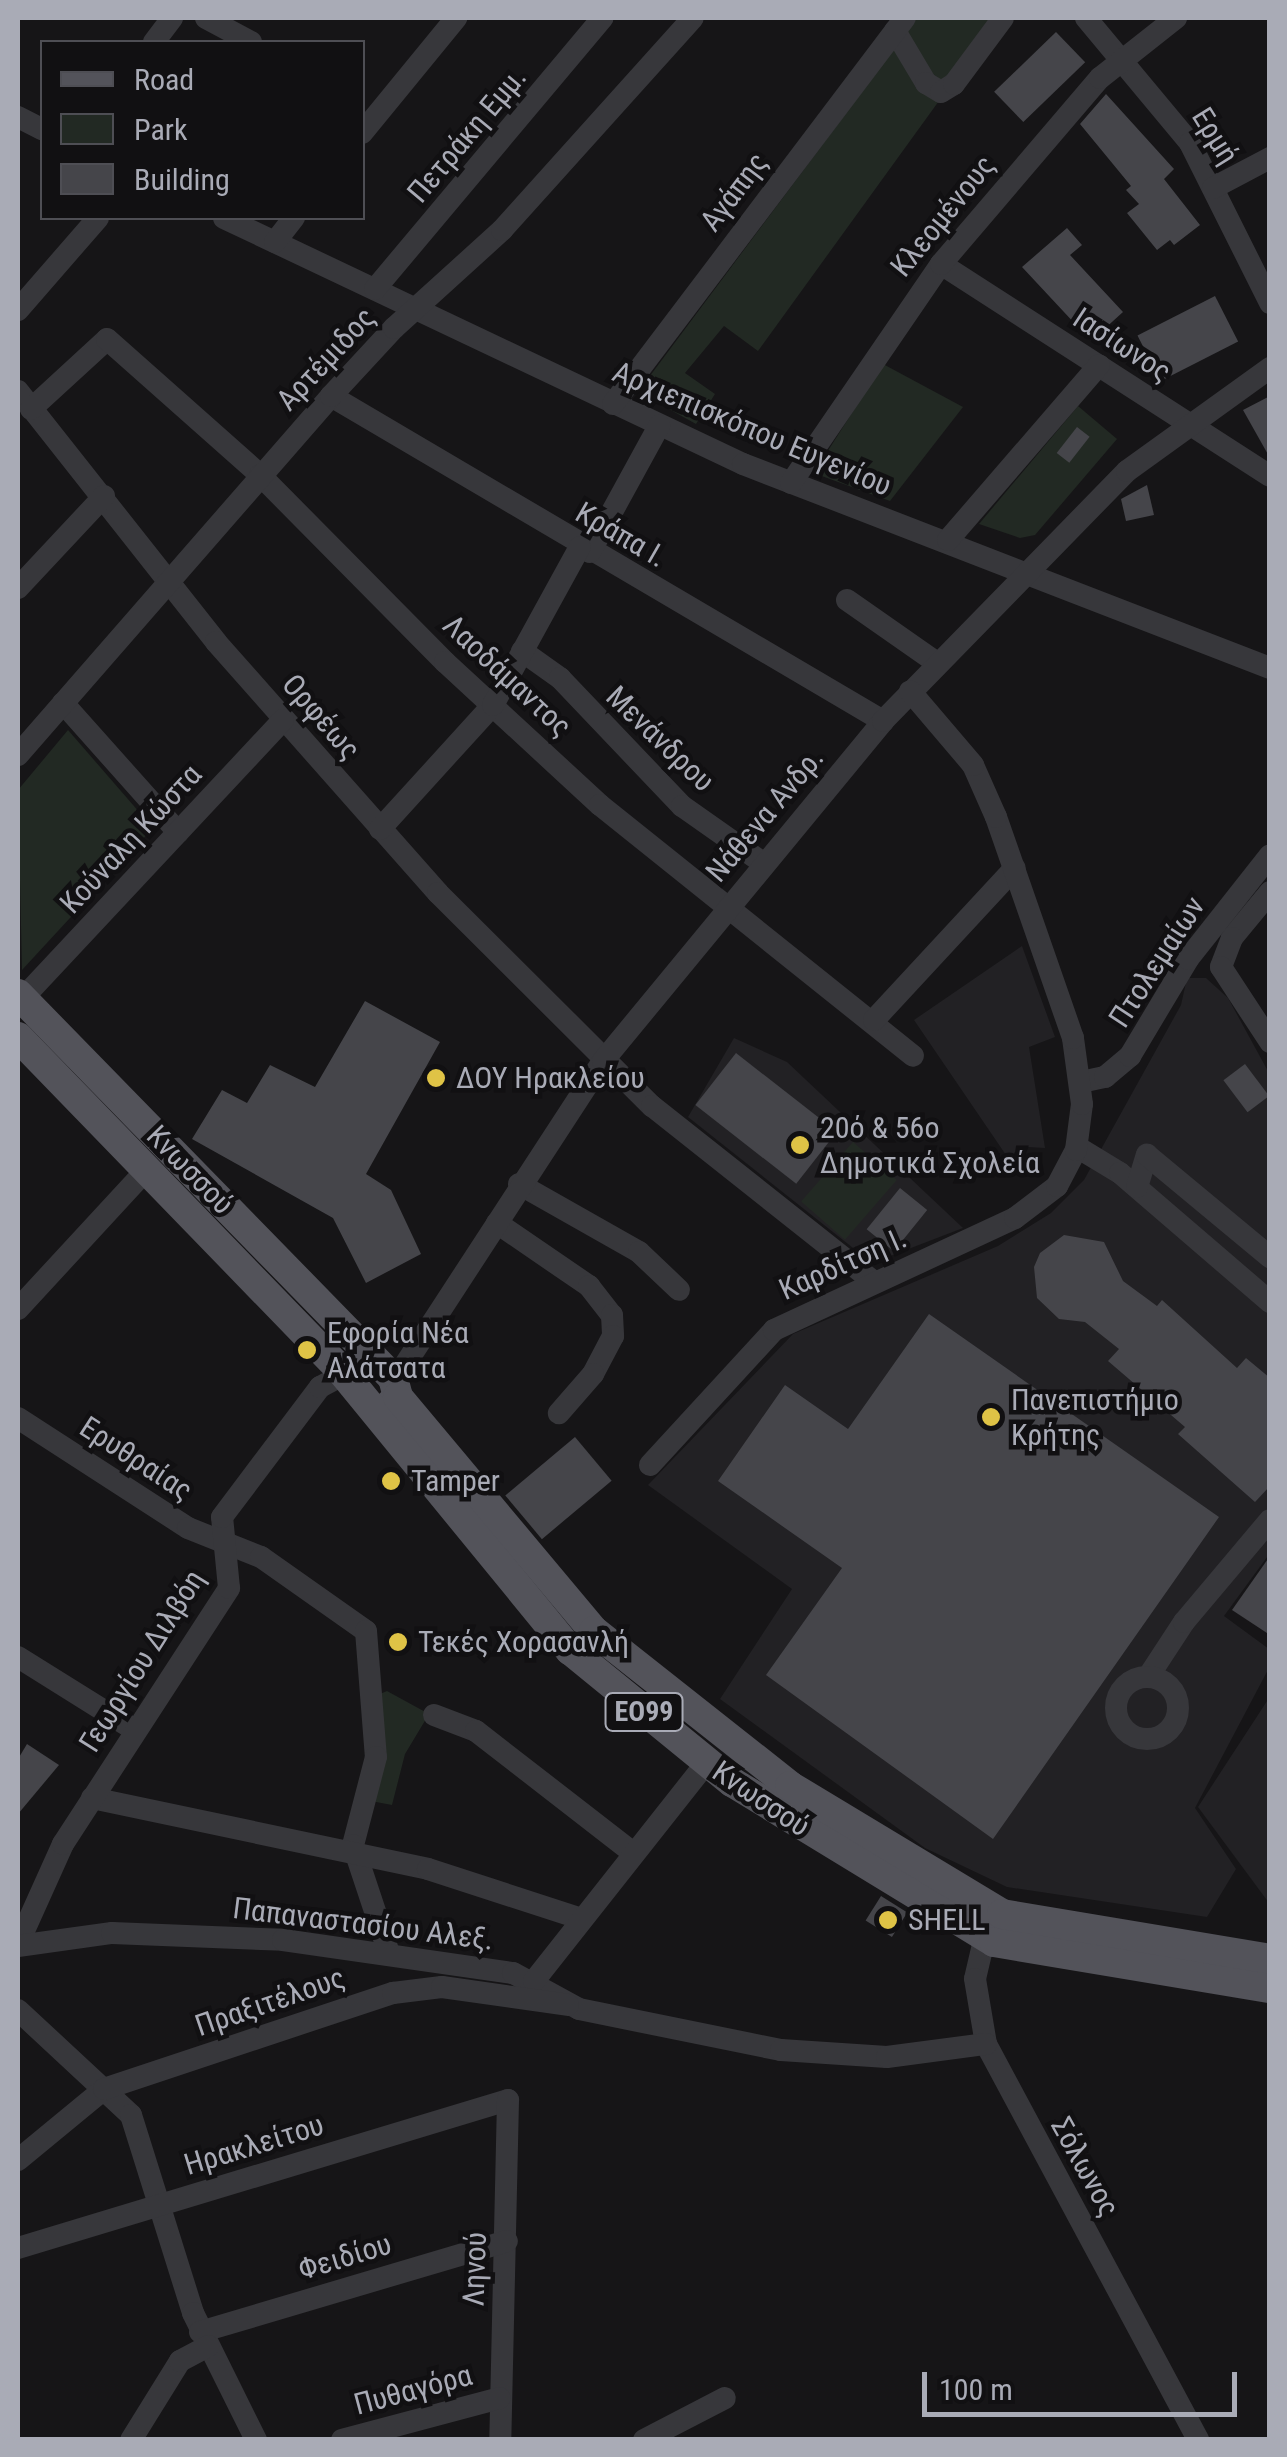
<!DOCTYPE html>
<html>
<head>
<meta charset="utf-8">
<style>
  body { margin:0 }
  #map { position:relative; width:1287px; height:2457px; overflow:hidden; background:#161517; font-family:"Roboto Condensed",sans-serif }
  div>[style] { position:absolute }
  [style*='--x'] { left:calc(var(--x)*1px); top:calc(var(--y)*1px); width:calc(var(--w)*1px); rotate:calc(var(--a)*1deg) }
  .built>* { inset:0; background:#222124 }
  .green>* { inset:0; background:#222923; transform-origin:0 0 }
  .building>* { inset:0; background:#45454a; transform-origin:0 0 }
  .minor>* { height:22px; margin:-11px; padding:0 11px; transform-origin:11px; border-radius:11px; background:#37373b }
  .minor>.ring { margin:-11px; padding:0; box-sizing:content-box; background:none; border:22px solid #37373b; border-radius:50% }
  .major>* { height:30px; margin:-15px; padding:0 15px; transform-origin:15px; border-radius:15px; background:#53535a }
  .dots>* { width:28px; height:28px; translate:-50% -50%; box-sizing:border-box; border:5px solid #111012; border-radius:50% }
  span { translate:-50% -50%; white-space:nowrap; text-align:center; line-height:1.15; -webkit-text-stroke:9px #111012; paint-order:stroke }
  .shield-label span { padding:2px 8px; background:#111012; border:2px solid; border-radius:8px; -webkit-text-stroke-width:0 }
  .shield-label { font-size:28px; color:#a9abb6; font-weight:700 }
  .street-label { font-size:30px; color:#a9abb6 }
  .poi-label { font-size:30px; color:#a9abb6 }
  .left { translate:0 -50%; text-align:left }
  .frame { position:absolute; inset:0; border:20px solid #a9abb6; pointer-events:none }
  .legend { position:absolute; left:40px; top:40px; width:325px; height:180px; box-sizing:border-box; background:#111012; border:2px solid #4e4e54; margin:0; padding:12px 18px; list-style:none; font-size:30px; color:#a9abb6 }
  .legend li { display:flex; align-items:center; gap:20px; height:50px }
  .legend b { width:50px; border:2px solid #4e4e54 }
  .scale { position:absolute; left:922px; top:2372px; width:315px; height:45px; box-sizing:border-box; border:5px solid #a9abb6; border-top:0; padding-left:12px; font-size:30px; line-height:35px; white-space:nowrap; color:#a9abb6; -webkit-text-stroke:8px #111012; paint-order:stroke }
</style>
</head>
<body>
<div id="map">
  <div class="built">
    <i style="clip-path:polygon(1022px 946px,1055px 1037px,1029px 1047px,1045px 1148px,1028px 1147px,1008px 1158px,914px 1020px)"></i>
    <i style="clip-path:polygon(1187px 978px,1206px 978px,1228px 998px,1269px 1073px,1270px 1553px,1224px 1616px,1269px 1649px,1270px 1666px,1195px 1808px,1236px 1869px,1207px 1917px,1007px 1887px,925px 1848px,720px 1699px,792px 1589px,648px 1485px,793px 1334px,998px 1246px,1051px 1213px,1084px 1180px,1181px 1005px)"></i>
    <i style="clip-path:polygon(734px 1038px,787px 1062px,963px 1228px,872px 1263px,688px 1117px)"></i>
    <i style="clip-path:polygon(1269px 1698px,1269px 1903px,1198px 1807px)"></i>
  </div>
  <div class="green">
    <i style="clip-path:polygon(917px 18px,999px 18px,758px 351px,724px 326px,685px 373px,715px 394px,696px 424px,638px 392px)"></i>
    <i style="clip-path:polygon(883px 364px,963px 407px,890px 501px,819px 475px,817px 468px)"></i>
    <i style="clip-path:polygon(1078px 406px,1117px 439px,1035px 535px,1020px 538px,979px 524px)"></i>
    <i style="clip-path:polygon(68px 730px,153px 828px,22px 970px,18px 790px)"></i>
    <i style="left:853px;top:1142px;width:58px;height:79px;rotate:41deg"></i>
    <i style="clip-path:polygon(387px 1691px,429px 1714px,405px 1754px,392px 1805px,371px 1801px,380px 1694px)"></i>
  </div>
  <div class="building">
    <i style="left:1056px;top:32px;width:42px;height:86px;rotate:46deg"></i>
    <i style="clip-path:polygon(1106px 94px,1174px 169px,1164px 179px,1200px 225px,1174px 245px,1170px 240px,1157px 250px,1127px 213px,1139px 204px,1126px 190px,1131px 186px,1080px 124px)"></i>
    <i style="clip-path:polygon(1067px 228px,1082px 245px,1070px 255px,1123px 312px,1091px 341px,1022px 267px)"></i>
    <i style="left:1215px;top:296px;width:51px;height:87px;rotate:63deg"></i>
    <i style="clip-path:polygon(1270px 396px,1270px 458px,1243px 410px)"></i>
    <i style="left:1077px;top:427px;width:16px;height:33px;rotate:38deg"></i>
    <i style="clip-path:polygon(1147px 485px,1154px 515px,1126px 521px,1121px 499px)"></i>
    <i style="clip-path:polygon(365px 1001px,440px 1042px,366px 1174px,391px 1190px,421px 1254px,366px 1283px,333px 1218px,192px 1139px,222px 1090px,247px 1103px,270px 1065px,315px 1087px)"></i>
    <i style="left:736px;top:1053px;width:128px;height:66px;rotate:38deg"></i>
    <i style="left:1245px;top:1064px;width:40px;height:27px;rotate:53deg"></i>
    <i style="left:900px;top:1188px;width:35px;height:53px;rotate:39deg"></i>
    <i style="clip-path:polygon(1064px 1235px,1104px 1242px,1123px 1281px,1157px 1306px,1162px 1300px,1237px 1368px,1246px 1358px,1270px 1378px,1270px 1486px,1255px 1502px,1178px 1434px,1185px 1427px,1108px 1361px,1119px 1349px,1085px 1322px,1059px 1319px,1037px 1298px,1034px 1267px,1040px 1253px)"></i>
    <i style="clip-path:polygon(929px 1314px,1219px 1517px,993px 1839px,766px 1675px,842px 1568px,718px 1481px,785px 1385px,848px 1429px)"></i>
    <i style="left:575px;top:1437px;width:57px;height:91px;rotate:50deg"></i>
    <i style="clip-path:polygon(1270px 1556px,1270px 1635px,1232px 1610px)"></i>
    <i style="clip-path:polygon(27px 1744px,59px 1765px,18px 1814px,18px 1759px)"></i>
    <i style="left:881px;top:1896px;width:31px;height:29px;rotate:32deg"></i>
  </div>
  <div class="minor">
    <i style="--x:206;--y:18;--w:51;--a:28.1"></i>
    <i style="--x:1086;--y:18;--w:163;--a:50.2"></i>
    <i style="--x:1190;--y:143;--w:179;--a:63.4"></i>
    <i style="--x:895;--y:31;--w:61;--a:59.2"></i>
    <i style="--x:926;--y:83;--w:17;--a:31"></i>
    <i style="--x:941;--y:92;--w:15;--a:-32"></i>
    <i style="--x:954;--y:84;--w:82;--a:-53.4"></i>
    <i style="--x:154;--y:42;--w:30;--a:-53"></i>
    <i style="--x:18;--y:117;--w:27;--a:27"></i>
    <i style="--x:362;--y:133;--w:149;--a:-50.7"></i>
    <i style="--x:1213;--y:188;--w:64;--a:-27.8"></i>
    <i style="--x:224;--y:218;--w:574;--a:25.36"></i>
    <i style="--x:743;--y:464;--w:565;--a:21.16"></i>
    <i style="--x:275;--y:242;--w:31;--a:-52"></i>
    <i style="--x:941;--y:264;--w:391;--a:32.8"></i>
    <i style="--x:375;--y:289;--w:354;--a:-50"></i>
    <i style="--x:18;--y:310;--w:122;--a:-49"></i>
    <i style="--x:18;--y:391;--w:320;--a:51.7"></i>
    <i style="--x:216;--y:642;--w:335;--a:48.5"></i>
    <i style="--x:438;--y:893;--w:302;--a:44.9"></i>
    <i style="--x:652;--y:1106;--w:283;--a:38.4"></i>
    <i style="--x:331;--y:396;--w:641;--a:30.49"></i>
    <i style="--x:613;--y:404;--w:484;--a:-52.9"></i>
    <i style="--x:31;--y:409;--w:103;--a:-42.6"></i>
    <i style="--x:107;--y:339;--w:205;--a:41.6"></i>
    <i style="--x:260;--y:475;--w:263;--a:45.3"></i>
    <i style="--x:445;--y:662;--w:211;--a:42.7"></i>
    <i style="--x:600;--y:805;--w:401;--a:38.7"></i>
    <i style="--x:791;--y:483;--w:265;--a:-55.6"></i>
    <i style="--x:941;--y:264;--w:245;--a:-49.5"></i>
    <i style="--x:1100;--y:78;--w:97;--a:-38.3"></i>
    <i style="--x:948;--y:540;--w:231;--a:-49.2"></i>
    <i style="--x:590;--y:552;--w:144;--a:-61.3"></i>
    <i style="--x:18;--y:588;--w:126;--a:-46.9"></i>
    <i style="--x:847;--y:600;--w:110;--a:35"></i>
    <i style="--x:522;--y:651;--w:47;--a:35.4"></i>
    <i style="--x:560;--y:678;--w:177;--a:46.4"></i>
    <i style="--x:682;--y:806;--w:99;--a:35.1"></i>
    <i style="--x:63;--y:703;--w:173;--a:48.3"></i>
    <i style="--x:18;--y:755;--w:476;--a:-48.9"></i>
    <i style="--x:331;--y:396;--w:93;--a:-47.2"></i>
    <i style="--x:394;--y:328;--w:146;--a:-42.2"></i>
    <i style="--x:502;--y:230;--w:285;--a:-48"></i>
    <i style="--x:380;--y:829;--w:168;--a:-47.7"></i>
    <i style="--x:493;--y:705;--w:180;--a:-61.2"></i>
    <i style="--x:1270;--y:892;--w:60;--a:129.6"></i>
    <i style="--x:1232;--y:938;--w:31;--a:111"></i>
    <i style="--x:1221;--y:967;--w:90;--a:56.8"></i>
    <i style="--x:22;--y:999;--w:382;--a:-46.9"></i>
    <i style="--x:874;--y:1020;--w:207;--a:-47.2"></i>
    <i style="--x:1081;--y:1082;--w:25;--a:-12"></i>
    <i style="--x:1105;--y:1077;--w:33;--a:-40"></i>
    <i style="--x:1130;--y:1056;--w:113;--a:-59.1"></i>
    <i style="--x:1188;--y:959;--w:132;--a:-51.7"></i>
    <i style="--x:1077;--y:1147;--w:50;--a:31.2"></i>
    <i style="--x:1120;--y:1173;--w:198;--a:40.7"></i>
    <i style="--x:519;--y:1184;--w:138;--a:29.5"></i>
    <i style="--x:639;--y:1252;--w:55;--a:43.5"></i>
    <i style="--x:1137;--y:1187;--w:34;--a:-73"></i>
    <i style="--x:1147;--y:1155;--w:160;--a:39.7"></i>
    <i style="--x:497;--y:1223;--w:112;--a:34.4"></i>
    <i style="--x:589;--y:1286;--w:37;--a:52"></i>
    <i style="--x:612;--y:1315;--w:21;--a:87"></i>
    <i style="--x:613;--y:1336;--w:43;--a:117.8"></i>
    <i style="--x:593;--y:1374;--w:52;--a:131.1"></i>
    <i style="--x:18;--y:1309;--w:190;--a:-47.3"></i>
    <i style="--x:395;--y:1380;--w:381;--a:-56.9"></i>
    <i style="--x:603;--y:1061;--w:440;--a:-50.5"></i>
    <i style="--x:883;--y:721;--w:349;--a:-45.7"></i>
    <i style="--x:1127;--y:471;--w:176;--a:-35.8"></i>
    <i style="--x:18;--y:1418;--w:202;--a:32.9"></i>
    <i style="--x:188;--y:1528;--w:79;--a:21.7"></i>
    <i style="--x:261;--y:1557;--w:128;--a:35.2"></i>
    <i style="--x:366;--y:1631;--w:126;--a:85.5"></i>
    <i style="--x:376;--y:1757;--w:91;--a:104.6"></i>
    <i style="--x:353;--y:1845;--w:114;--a:71.6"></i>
    <i style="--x:650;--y:1465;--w:183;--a:-47.4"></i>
    <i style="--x:774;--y:1330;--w:266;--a:-24.9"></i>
    <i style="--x:1015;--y:1218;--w:53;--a:-37.3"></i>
    <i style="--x:1057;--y:1186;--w:41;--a:-62.2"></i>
    <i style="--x:1076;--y:1150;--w:46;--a:-82.6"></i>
    <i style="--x:1082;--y:1104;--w:67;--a:-97.8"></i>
    <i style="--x:1073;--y:1038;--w:234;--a:-109.2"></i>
    <i style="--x:996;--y:817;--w:57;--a:-113.9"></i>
    <i style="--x:973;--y:765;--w:97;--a:-130.4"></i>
    <i style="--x:18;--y:1657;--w:138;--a:32"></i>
    <i style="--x:1148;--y:1677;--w:66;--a:-56.8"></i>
    <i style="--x:1184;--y:1622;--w:133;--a:-49.9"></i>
    <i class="ring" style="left:1116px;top:1677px;width:40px;height:40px"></i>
    <i style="--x:434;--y:1715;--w:45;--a:20.9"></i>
    <i style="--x:476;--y:1731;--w:199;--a:37.8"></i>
    <i style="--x:92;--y:1798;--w:343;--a:11.9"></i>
    <i style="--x:428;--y:1869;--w:159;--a:18"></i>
    <i style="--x:988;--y:1923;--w:57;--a:103.1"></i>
    <i style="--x:975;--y:1979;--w:66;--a:80.4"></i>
    <i style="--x:986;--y:2044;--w:449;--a:61.8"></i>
    <i style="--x:18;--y:1944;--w:110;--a:-65.8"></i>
    <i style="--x:63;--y:1844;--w:305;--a:-57"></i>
    <i style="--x:229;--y:1588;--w:71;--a:-95.6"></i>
    <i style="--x:222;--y:1517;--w:163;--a:-53"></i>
    <i style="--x:320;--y:1387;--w:36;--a:-28"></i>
    <i style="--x:18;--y:1946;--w:95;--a:-7.9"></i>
    <i style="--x:112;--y:1933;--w:171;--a:2.3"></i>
    <i style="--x:283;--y:1940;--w:232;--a:8.2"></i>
    <i style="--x:513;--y:1973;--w:75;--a:28.6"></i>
    <i style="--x:579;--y:2009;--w:206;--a:11.5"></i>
    <i style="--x:781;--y:2050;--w:106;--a:3.8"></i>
    <i style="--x:887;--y:2057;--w:100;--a:-7.5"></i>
    <i style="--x:534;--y:1981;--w:279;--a:-51.7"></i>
    <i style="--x:18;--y:2010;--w:154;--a:42.9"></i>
    <i style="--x:131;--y:2115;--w:207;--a:72.6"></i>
    <i style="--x:193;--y:2313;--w:142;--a:63.6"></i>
    <i style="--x:18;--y:2160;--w:112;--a:-39.5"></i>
    <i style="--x:104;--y:2089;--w:305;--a:-18.4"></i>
    <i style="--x:393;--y:1993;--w:49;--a:-7"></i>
    <i style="--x:442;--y:1987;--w:127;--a:8.1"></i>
    <i style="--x:18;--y:2248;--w:512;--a:-16.81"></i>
    <i style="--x:508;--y:2100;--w:340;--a:91.3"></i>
    <i style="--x:200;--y:2332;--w:320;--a:-16.5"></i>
    <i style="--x:131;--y:2440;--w:93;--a:-58.2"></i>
    <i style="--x:180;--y:2361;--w:32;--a:-28"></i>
    <i style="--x:342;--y:2440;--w:163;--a:-14.9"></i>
    <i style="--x:644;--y:2440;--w:91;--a:-27.4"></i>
  </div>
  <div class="major">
    <i style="--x:18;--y:994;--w:537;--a:45.68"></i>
    <i style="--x:393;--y:1378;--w:20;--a:75"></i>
    <i style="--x:398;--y:1397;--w:18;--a:137"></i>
    <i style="--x:18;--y:1037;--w:461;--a:45.9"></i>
    <i style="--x:339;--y:1368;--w:365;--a:50.7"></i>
    <i style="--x:570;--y:1650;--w:209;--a:39.2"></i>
    <i style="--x:732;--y:1782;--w:307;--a:31.4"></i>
    <i style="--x:994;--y:1942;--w:280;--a:9.5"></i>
    <i style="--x:398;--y:1397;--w:305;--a:50.1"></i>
    <i style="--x:594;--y:1631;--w:250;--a:38.3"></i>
    <i style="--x:790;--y:1786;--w:248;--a:31.1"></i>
    <i style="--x:1002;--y:1914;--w:272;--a:9.5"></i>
  </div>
  <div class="dots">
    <i style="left:436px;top:1078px;background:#dfc346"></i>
    <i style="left:800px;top:1145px;background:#dfc346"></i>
    <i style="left:307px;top:1350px;background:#dfc346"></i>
    <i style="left:991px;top:1417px;background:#dfc346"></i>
    <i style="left:391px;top:1481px;background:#dfc346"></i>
    <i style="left:398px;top:1642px;background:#dfc346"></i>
    <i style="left:888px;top:1920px;background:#dfc346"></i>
  </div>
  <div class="shield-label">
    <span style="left:644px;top:1712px">ΕΟ99</span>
  </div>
  <div class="street-label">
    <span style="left:467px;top:135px;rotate:-50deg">Πετράκη Εμμ.</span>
    <span style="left:1215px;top:136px;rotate:58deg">Ερμή</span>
    <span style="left:734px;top:192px;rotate:-53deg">Αγάπης</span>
    <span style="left:943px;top:216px;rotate:-51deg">Κλεομένους</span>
    <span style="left:1122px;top:345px;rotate:33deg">Ιασίωνος</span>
    <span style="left:326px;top:359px;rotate:-47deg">Αρτέμιδος</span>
    <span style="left:752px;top:429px;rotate:23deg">Αρχιεπισκόπου Ευγενίου</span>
    <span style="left:621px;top:535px;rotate:30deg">Κράπα Ι.</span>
    <span style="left:507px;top:676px;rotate:43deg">Λαοδάμαντος</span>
    <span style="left:321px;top:717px;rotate:49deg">Ορφέως</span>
    <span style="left:660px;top:739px;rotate:44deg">Μενάνδρου</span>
    <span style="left:765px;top:815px;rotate:-50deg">Νάθενα Ανδρ.</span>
    <span style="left:131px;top:839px;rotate:-47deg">Κούναλη Κώστα</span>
    <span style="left:1157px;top:962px;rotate:-57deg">Πτολεμαίων</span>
    <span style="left:190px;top:1170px;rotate:46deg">Κνωσσού</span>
    <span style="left:843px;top:1264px;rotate:-24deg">Καρδίτση Ι.</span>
    <span style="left:136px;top:1459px;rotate:33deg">Ερυθραίας</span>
    <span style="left:142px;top:1661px;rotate:-58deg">Γεωργίου Διλβόη</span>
    <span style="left:761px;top:1799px;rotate:34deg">Κνωσσού</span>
    <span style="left:363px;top:1924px;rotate:7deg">Παπαναστασίου Αλεξ.</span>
    <span style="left:270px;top:2002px;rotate:-19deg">Πραξιτέλους</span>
    <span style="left:254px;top:2145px;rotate:-17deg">Ηρακλείτου</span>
    <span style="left:1085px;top:2167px;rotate:61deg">Σόλωνος</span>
    <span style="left:345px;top:2257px;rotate:-17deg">Φειδίου</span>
    <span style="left:475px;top:2269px;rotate:-88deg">Ληνού</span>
    <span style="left:413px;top:2390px;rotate:-15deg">Πυθαγόρα</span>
  </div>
  <div class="poi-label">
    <span class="left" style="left:456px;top:1078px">ΔΟΥ Ηρακλείου</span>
    <span class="left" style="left:820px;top:1145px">20ό &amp; 56ο<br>Δημοτικά Σχολεία</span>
    <span class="left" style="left:327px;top:1350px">Εφορία Νέα<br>Αλάτσατα</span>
    <span class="left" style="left:1011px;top:1417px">Πανεπιστήμιο<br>Κρήτης</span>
    <span class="left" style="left:411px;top:1481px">Tamper</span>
    <span class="left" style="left:418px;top:1642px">Τεκές Χορασανλή</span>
    <span class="left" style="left:908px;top:1920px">SHELL</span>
  </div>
  <div class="frame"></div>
  <ul class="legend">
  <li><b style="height:12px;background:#53535a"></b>Road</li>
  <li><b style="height:28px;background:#222923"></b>Park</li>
  <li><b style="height:28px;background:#45454a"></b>Building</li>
  </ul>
  <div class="scale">100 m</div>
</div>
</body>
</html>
